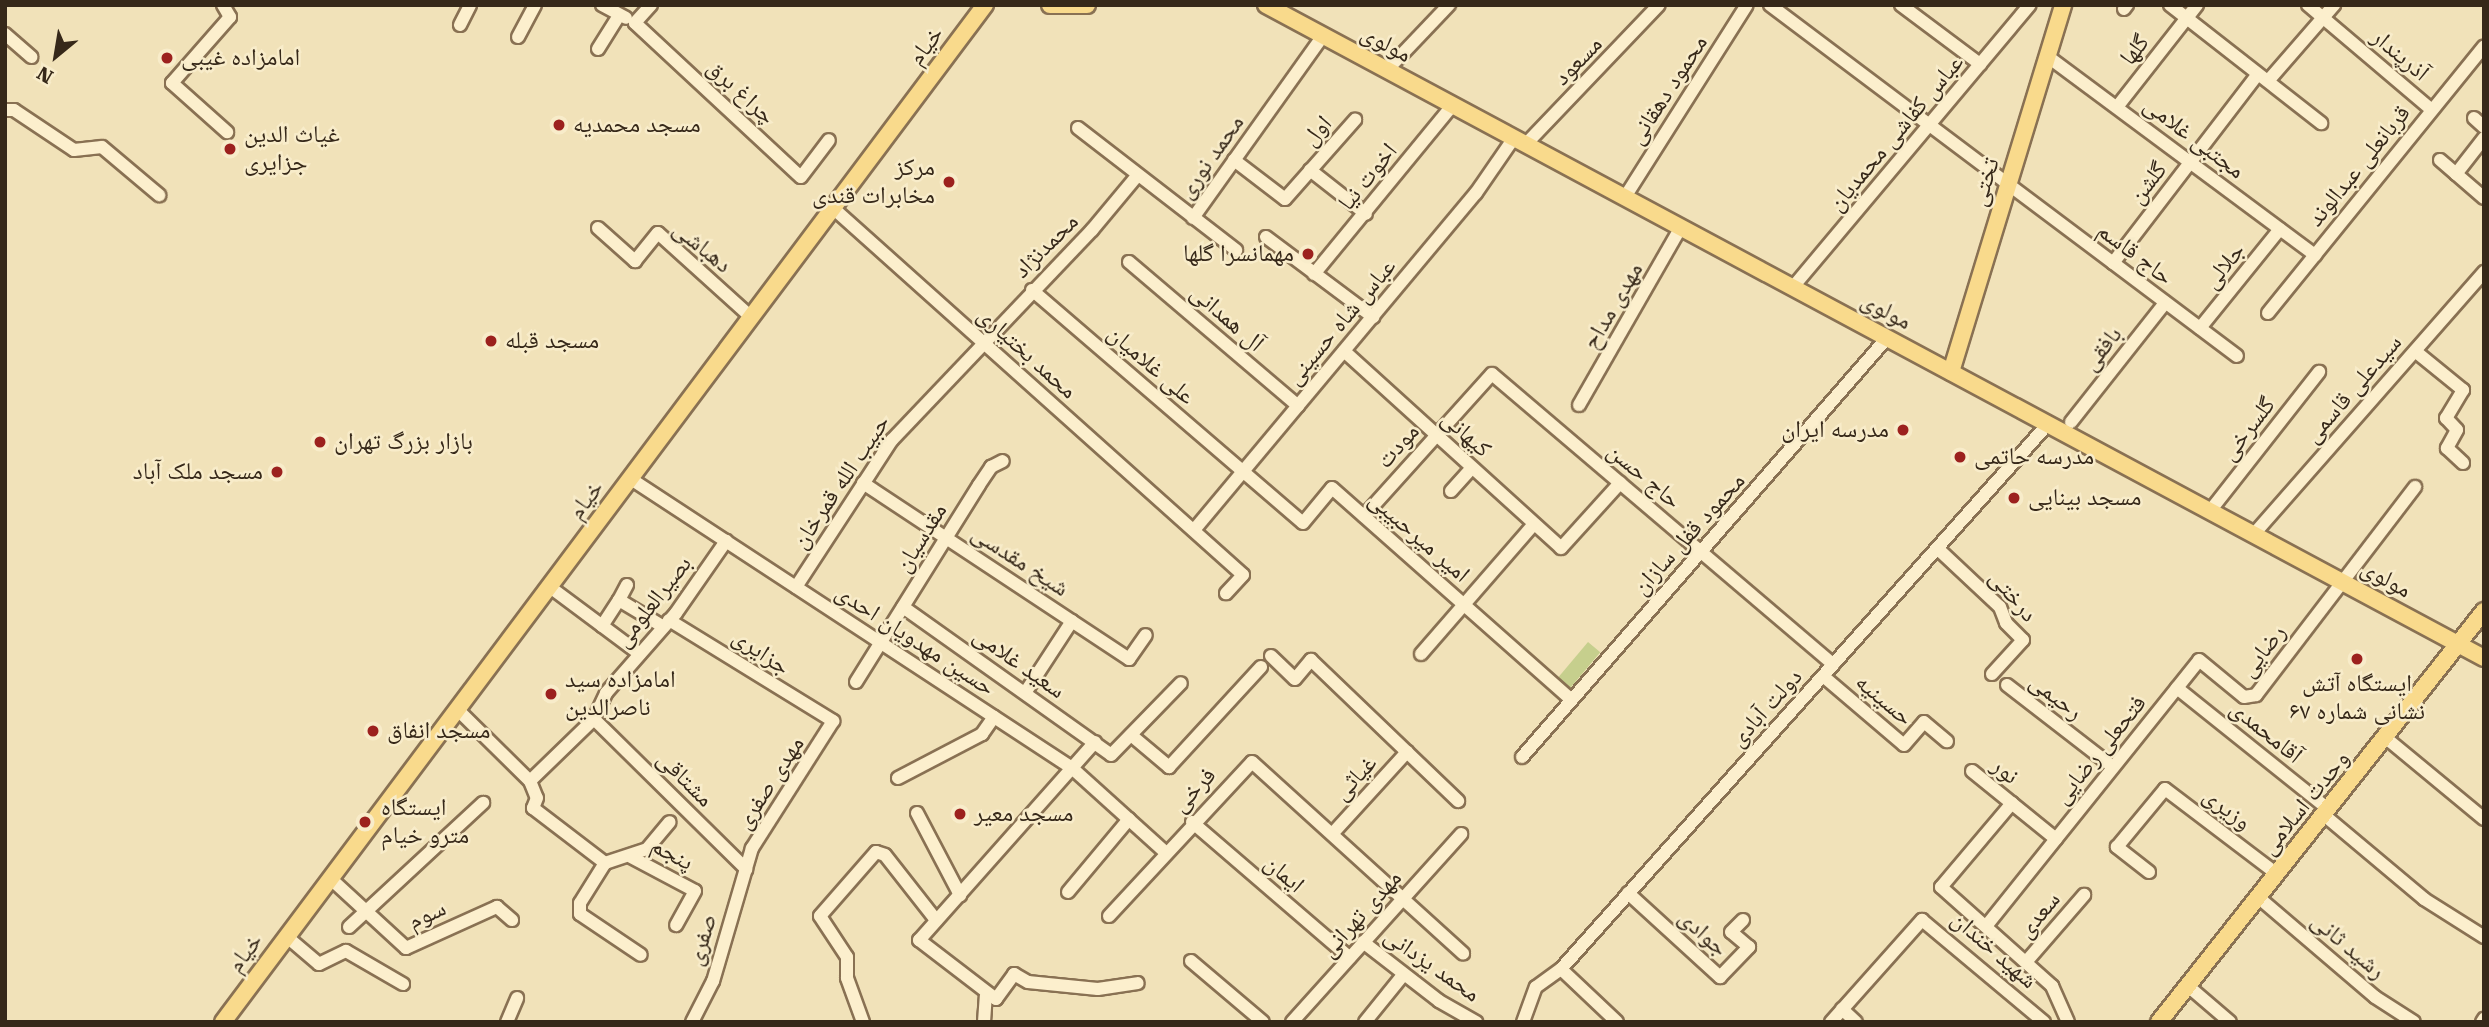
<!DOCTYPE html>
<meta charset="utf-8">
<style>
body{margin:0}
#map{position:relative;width:2489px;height:1027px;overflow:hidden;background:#f1e2b9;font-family:"Roboto Serif","Noto Naskh Arabic",serif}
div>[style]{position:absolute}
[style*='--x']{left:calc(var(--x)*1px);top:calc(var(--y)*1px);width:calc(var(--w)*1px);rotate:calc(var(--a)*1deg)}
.green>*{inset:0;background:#c6cf8d;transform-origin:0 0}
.roads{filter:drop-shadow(2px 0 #897153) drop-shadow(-2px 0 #897153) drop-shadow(0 2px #897153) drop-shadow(0 -2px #897153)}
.minor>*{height:12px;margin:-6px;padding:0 6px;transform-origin:6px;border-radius:6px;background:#fcefcd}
.major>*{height:16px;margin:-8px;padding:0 8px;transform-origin:8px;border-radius:8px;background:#f9da8c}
.dots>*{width:19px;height:19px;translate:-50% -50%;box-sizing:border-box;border:4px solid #f8ecca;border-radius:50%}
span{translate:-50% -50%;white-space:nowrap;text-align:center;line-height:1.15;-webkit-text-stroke:5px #f8ecca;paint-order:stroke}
.street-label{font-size:24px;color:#362819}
.poi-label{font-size:24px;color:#362819}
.left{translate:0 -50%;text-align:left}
.right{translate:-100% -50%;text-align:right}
.frame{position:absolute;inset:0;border:7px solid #362819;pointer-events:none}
.north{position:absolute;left:21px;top:21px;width:70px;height:70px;-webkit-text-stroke:5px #f8ecca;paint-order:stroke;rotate:210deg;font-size:19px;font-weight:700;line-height:28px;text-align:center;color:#362819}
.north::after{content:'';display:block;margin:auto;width:24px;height:32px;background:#362819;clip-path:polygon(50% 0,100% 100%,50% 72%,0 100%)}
</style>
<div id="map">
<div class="green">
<i style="left:1588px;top:642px;width:16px;height:50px;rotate:40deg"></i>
</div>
<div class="roads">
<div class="minor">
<i style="--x:223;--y:5;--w:14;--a:60"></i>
<i style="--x:230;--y:17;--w:88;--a:131.3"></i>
<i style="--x:172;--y:83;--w:74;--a:41.7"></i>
<i style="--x:602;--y:5;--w:27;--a:28"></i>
<i style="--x:651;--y:5;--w:24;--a:132"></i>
<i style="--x:635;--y:23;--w:226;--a:42.9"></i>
<i style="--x:801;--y:177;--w:46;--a:-52.9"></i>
<i style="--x:1770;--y:5;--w:584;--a:36.93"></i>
<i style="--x:1901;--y:5;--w:99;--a:36.8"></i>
<i style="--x:2170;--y:5;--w:192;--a:38"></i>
<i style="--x:2308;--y:5;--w:162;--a:40.3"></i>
<i style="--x:2124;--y:9;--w:5;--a:-53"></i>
<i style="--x:460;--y:25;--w:22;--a:-63"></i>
<i style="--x:5;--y:34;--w:35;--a:41"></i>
<i style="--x:518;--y:37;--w:36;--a:-62"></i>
<i style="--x:598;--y:49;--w:40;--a:-58"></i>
<i style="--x:2047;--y:56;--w:334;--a:36.6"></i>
<i style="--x:1387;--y:70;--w:90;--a:-46.4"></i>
<i style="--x:2268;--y:81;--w:101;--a:-49"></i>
<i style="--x:2117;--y:107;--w:130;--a:-51.9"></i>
<i style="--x:5;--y:110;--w:9;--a:0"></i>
<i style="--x:14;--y:110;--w:72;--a:33.7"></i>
<i style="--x:74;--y:150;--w:28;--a:-6"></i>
<i style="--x:102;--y:147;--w:75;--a:40.1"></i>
<i style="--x:2474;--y:118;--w:13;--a:42"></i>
<i style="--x:1078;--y:128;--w:200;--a:37.7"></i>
<i style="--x:1526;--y:144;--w:192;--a:-46.3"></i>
<i style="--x:1234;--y:160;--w:64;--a:37.4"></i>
<i style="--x:1285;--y:199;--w:106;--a:-48.5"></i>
<i style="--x:2440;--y:160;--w:58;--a:40.8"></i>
<i style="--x:1310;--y:170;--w:71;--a:38.2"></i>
<i style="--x:2456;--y:174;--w:46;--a:-52.1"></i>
<i style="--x:1625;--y:197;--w:227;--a:-57.6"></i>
<i style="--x:833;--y:208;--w:550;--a:41.83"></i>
<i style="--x:1243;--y:575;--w:25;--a:133"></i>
<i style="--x:1193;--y:218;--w:224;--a:-54.5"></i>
<i style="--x:598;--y:228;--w:50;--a:41.7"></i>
<i style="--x:635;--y:261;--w:36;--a:-51"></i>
<i style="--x:658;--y:233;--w:125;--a:42.1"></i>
<i style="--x:1266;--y:237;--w:134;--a:36.8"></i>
<i style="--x:1129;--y:262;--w:222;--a:40.4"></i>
<i style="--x:2113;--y:263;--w:238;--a:-52.5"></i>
<i style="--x:1314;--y:274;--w:219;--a:-50.6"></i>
<i style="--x:1793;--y:287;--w:368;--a:-50"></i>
<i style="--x:1032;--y:290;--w:357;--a:40.7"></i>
<i style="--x:1303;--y:523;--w:45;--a:-50.4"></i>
<i style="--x:1332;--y:488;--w:320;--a:41.5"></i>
<i style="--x:2268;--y:313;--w:343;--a:-51"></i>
<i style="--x:2200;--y:328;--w:127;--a:-51.1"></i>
<i style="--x:1344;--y:351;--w:293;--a:42.2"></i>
<i style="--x:1561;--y:548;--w:88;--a:-47.8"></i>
<i style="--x:2415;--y:351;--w:62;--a:39.1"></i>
<i style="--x:2463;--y:390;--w:33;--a:121"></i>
<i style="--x:2446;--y:418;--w:16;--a:47"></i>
<i style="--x:2457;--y:430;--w:21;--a:119"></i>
<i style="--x:2447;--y:448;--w:22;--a:43"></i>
<i style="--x:1579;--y:405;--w:205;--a:-60.2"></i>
<i style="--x:2071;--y:422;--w:152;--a:-51.7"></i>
<i style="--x:631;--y:479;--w:527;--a:33.24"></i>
<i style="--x:1072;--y:768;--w:125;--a:42.1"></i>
<i style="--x:863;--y:483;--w:319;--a:33.5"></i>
<i style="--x:1129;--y:659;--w:29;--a:-55"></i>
<i style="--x:1451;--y:491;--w:31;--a:-48"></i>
<i style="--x:2210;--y:511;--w:177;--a:-51.9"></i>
<i style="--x:1364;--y:516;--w:191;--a:-48"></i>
<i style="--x:1492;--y:374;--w:448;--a:40.4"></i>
<i style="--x:1194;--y:530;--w:439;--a:-50.1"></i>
<i style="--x:1476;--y:193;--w:67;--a:-55.4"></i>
<i style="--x:2254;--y:534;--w:349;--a:-48.7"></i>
<i style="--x:1937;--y:548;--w:86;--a:43.1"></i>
<i style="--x:2000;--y:607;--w:17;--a:69"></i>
<i style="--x:2006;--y:623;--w:24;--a:45"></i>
<i style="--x:2023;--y:640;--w:46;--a:132.4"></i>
<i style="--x:550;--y:587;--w:112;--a:36.7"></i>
<i style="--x:796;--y:587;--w:176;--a:-56.9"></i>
<i style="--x:892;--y:440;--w:290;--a:-46.4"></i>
<i style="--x:1092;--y:230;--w:70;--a:-50.2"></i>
<i style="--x:619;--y:600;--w:17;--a:-62"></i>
<i style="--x:903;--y:607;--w:255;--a:35.4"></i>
<i style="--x:1111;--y:755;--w:100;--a:-45.8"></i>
<i style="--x:669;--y:620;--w:193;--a:31.6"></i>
<i style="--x:833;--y:721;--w:151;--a:122.5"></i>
<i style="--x:752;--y:848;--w:139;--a:106.3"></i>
<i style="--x:713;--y:981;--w:46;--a:117.1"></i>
<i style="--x:602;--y:626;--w:31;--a:-57"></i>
<i style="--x:619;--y:600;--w:52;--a:31"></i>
<i style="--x:1421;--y:654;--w:172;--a:-49"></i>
<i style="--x:1271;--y:656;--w:33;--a:44"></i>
<i style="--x:1295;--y:679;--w:25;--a:-50"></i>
<i style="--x:1311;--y:660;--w:204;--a:43.8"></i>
<i style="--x:1823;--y:676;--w:106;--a:40.4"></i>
<i style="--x:1904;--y:745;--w:30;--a:-49"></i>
<i style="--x:1924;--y:722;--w:30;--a:40"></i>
<i style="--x:856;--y:682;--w:232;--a:-58"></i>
<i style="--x:979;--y:485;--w:22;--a:-56"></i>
<i style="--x:991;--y:467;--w:13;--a:-27"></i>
<i style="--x:2007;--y:685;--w:134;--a:37.7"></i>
<i style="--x:2177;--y:688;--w:193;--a:38.7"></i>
<i style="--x:1025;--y:693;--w:86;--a:-56.9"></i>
<i style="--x:458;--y:710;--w:101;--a:44.6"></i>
<i style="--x:530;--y:781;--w:18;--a:68"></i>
<i style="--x:537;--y:798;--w:11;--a:112"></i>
<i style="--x:533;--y:808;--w:91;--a:37.4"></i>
<i style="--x:605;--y:863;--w:44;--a:-18.4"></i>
<i style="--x:647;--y:849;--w:35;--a:-50"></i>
<i style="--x:594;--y:719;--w:214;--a:44.6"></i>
<i style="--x:1131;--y:735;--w:50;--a:40.1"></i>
<i style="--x:1169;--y:767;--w:136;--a:-47.4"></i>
<i style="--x:2386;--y:738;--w:127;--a:39.6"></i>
<i style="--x:1095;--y:742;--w:265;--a:131.6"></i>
<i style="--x:919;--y:940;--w:97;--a:37.5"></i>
<i style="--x:996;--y:999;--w:31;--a:-54"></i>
<i style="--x:1014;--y:974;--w:16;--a:30"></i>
<i style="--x:1028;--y:982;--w:70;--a:5.7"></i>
<i style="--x:1098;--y:989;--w:40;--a:-8.5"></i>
<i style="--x:1522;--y:757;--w:556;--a:-48.94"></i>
<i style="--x:1972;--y:771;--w:108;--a:39"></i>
<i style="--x:898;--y:778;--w:95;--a:-27.6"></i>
<i style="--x:982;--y:734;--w:21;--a:-55"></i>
<i style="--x:530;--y:781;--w:89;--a:-44.1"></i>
<i style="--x:594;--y:719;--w:29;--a:-65"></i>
<i style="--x:606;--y:693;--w:106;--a:-48.8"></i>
<i style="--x:676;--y:613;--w:88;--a:-55.2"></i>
<i style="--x:2012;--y:803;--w:110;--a:130.2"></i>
<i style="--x:1941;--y:887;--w:149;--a:41.7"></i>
<i style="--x:2052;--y:986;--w:39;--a:66"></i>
<i style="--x:917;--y:813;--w:93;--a:62.3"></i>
<i style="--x:2324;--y:815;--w:131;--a:40"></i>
<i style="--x:2424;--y:899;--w:71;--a:32.3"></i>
<i style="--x:1192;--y:822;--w:208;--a:40.7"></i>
<i style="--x:1333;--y:833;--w:110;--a:-47.6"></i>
<i style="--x:631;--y:857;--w:72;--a:28"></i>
<i style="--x:695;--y:891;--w:39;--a:119"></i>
<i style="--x:605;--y:863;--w:47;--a:122"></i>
<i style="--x:580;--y:903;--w:11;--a:90"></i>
<i style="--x:580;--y:914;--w:73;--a:33.9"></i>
<i style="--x:2149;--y:872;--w:41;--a:-142"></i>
<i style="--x:2117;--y:847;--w:75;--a:-50.4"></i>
<i style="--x:2165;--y:789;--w:141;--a:37.2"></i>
<i style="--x:331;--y:879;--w:102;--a:42.6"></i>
<i style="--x:406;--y:948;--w:100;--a:-24.3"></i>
<i style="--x:497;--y:907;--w:20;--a:41"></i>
<i style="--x:1068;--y:892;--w:95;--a:-50.1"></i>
<i style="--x:1628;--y:893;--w:125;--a:42.4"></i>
<i style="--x:1720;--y:977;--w:42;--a:-46"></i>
<i style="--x:1749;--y:947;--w:23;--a:-140"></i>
<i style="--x:1731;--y:932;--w:17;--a:-45"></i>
<i style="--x:2258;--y:897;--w:154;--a:40.5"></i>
<i style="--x:2375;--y:997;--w:46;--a:32.7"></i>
<i style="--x:1109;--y:916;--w:210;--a:-47.1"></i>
<i style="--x:1252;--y:762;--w:285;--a:42.2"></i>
<i style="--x:1987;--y:925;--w:339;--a:-51.3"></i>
<i style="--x:2199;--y:660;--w:58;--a:39.4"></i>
<i style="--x:2244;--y:697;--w:12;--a:-9"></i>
<i style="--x:2256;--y:695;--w:262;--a:-52.6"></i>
<i style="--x:349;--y:927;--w:183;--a:-42.8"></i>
<i style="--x:286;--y:936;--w:43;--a:40.3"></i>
<i style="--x:319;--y:964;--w:30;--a:-26"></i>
<i style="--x:346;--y:951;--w:66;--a:30.1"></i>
<i style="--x:1363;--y:942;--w:96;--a:37.8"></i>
<i style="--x:1439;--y:1001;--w:43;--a:29.6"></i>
<i style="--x:1191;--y:961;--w:94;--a:40.3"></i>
<i style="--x:2026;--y:962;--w:89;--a:-49.1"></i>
<i style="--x:1561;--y:969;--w:77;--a:43.4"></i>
<i style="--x:2188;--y:986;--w:55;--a:40.6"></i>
<i style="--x:1842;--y:1009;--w:19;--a:43"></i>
<i style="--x:507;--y:1022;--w:26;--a:-67"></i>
<i style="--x:863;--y:1022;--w:47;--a:-110"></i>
<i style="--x:847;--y:978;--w:21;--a:-90"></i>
<i style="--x:847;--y:957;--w:49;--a:-123.4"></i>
<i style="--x:820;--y:916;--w:85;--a:-48.8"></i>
<i style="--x:876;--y:852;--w:9;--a:18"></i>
<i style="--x:885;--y:855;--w:83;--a:51.9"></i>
<i style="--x:984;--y:1022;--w:26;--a:-86"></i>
<i style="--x:1292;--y:1022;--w:253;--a:-48"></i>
<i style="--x:1365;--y:1022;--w:60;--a:-51"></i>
<i style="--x:1523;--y:1022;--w:37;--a:-70"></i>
<i style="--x:1536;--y:987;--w:31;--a:-36"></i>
<i style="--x:1561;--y:969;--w:731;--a:-48.22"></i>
<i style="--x:1831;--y:1022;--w:137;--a:-48.3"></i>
<i style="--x:1922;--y:920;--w:159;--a:39.9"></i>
<i style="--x:2482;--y:1022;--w:4;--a:-56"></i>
</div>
<div class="major">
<i style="--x:1050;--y:5;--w:37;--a:0"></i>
<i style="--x:1266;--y:5;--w:1382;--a:28.2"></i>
<i style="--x:1951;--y:372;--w:384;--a:-73"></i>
<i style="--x:223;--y:1022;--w:1271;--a:-53.16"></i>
<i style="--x:2159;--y:1022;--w:524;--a:-51.66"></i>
</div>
</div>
<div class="dots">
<i style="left:167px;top:58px;background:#9c211e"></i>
<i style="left:559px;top:125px;background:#9c211e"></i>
<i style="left:230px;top:149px;background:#9c211e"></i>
<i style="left:949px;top:182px;background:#9c211e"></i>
<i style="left:1308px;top:254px;background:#9c211e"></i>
<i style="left:491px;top:341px;background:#9c211e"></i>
<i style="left:1903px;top:430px;background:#9c211e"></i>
<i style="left:320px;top:442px;background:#9c211e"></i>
<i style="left:1960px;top:457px;background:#9c211e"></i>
<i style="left:277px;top:472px;background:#9c211e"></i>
<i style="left:2014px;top:498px;background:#9c211e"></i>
<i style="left:2357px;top:659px;background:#9c211e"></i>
<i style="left:551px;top:694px;background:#9c211e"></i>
<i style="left:373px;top:731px;background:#9c211e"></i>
<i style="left:960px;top:814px;background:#9c211e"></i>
<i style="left:365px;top:822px;background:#9c211e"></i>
</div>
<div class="street-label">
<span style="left:1386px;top:44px;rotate:28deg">مولوی</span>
<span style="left:926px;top:46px;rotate:-53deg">خیام</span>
<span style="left:2135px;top:50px;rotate:-52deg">گلها</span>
<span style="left:2400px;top:55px;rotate:40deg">آذرپندار</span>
<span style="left:1578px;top:61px;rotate:-46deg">مسعود</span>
<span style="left:1668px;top:90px;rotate:-57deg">محمود دهقانی</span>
<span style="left:741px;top:92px;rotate:43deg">چراغ برق</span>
<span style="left:1317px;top:131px;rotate:-48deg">اول</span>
<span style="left:1896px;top:133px;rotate:-50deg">عباس کفاشی محمدیان</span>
<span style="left:2194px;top:138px;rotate:37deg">مجتبی غلامی</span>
<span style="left:1211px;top:157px;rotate:-55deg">محمد نوری</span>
<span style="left:2359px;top:166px;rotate:-51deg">قربانعلی عبدالوند</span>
<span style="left:1368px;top:177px;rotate:-51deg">اخوت نیا</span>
<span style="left:1985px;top:182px;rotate:-73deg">تختی</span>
<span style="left:2148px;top:183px;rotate:-52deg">گلشن</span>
<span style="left:1046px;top:246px;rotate:-45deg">محمدنژاد</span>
<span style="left:702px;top:247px;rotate:39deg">دهباشی</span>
<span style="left:2135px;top:254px;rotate:37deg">حاج قاسم</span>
<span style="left:2224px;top:266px;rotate:-51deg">جلالی</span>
<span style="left:1613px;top:306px;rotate:-60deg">مهدی مداح</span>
<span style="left:1886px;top:311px;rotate:28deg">مولوی</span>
<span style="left:1227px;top:318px;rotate:41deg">آل همدانی</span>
<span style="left:1341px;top:322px;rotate:-50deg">عباس شاه حسینی</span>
<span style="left:2102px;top:349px;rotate:-52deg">بافقی</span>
<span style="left:1027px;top:353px;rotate:42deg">محمد بختیاری</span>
<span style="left:1151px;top:365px;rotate:41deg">علی غلامیان</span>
<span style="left:2353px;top:389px;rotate:-49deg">سیدعلی قاسمی</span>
<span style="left:2248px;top:429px;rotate:-52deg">گلسرخی</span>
<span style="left:1466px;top:434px;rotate:42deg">کیهانی</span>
<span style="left:1398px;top:446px;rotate:-48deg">مودت</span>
<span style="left:1644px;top:476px;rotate:40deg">حاج حسن</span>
<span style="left:841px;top:482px;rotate:-56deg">حبیب الله قمرخان</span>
<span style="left:586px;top:500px;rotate:-53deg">خیام</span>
<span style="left:1689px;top:534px;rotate:-48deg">محمود قفل سازان</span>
<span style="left:1419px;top:537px;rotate:41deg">امیر میرحبیبی</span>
<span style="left:921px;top:538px;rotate:-58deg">مقدسیان</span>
<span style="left:1020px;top:561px;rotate:33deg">شیخ مقدسی</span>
<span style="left:2386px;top:579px;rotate:29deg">مولوی</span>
<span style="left:2013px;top:596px;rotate:50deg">درختی</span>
<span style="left:653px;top:602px;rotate:-52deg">بصیرالعلومی</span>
<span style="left:915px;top:640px;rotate:33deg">حسین مهدویان احدی</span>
<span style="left:2263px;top:651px;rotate:-52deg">رضایی</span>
<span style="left:761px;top:652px;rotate:34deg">جزایری</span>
<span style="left:1019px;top:663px;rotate:35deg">سعید غلامی</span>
<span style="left:2056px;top:697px;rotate:38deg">رحیمی</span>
<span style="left:1884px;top:700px;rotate:40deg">حسینیه</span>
<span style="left:1766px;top:708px;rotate:-48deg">دولت آبادی</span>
<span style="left:2266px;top:732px;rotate:39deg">آقامحمدی</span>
<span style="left:2100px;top:750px;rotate:-51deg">فتحعلی رضایی</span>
<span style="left:2005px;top:771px;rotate:39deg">نور</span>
<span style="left:1355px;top:778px;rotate:-47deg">غیاثی</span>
<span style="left:685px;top:779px;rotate:45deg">مشتاقی</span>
<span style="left:770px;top:783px;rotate:-57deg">مهدی صفری</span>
<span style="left:1194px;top:790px;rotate:-46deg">فرخی</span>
<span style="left:2305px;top:803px;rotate:-51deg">وحدت اسلامی</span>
<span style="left:2227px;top:809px;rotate:38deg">وزیری</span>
<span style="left:672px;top:854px;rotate:28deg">پنجم</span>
<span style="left:1284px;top:874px;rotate:41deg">ایمان</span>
<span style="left:1361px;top:914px;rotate:-48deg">مهدی تهرانی</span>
<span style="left:427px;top:915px;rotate:-25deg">سوم</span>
<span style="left:2039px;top:915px;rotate:-50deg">سعدی</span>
<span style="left:1703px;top:933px;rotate:42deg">جوادی</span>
<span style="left:702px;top:940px;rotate:-73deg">صفری</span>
<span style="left:2348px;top:946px;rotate:40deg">رشید ثانی</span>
<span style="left:1994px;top:950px;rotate:41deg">شهید خندان</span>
<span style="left:245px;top:953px;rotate:-53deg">خیام</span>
<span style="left:1432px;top:965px;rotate:35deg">محمد یزدانی</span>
</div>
<div class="poi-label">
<span class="left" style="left:181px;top:58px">امامزاده غیبی</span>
<span class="left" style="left:573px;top:125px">مسجد محمدیه</span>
<span class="left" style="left:244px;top:149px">غیاث الدین<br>جزایری</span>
<span class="right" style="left:935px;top:182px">مرکز<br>مخابرات قندی</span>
<span class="right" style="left:1294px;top:254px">مهمانسرا گلها</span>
<span class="left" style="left:505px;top:341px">مسجد قبله</span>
<span class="right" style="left:1889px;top:430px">مدرسه ایران</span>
<span class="left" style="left:334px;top:442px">بازار بزرگ تهران</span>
<span class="left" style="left:1974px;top:457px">مدرسه حاتمی</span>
<span class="right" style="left:263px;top:472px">مسجد ملک آباد</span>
<span class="left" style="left:2028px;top:498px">مسجد بینایی</span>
<span class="left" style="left:565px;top:694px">امامزاده سید<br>ناصرالدین</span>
<span style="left:2357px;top:698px">ایستگاه آتش<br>نشانی شماره ۶۷</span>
<span class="left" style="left:387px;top:731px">مسجد انفاق</span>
<span class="left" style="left:381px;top:822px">ایستگاه<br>مترو خیام</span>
<span class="left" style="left:974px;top:814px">مسجد معیر</span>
</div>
<div class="frame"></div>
<div class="north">N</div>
</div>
